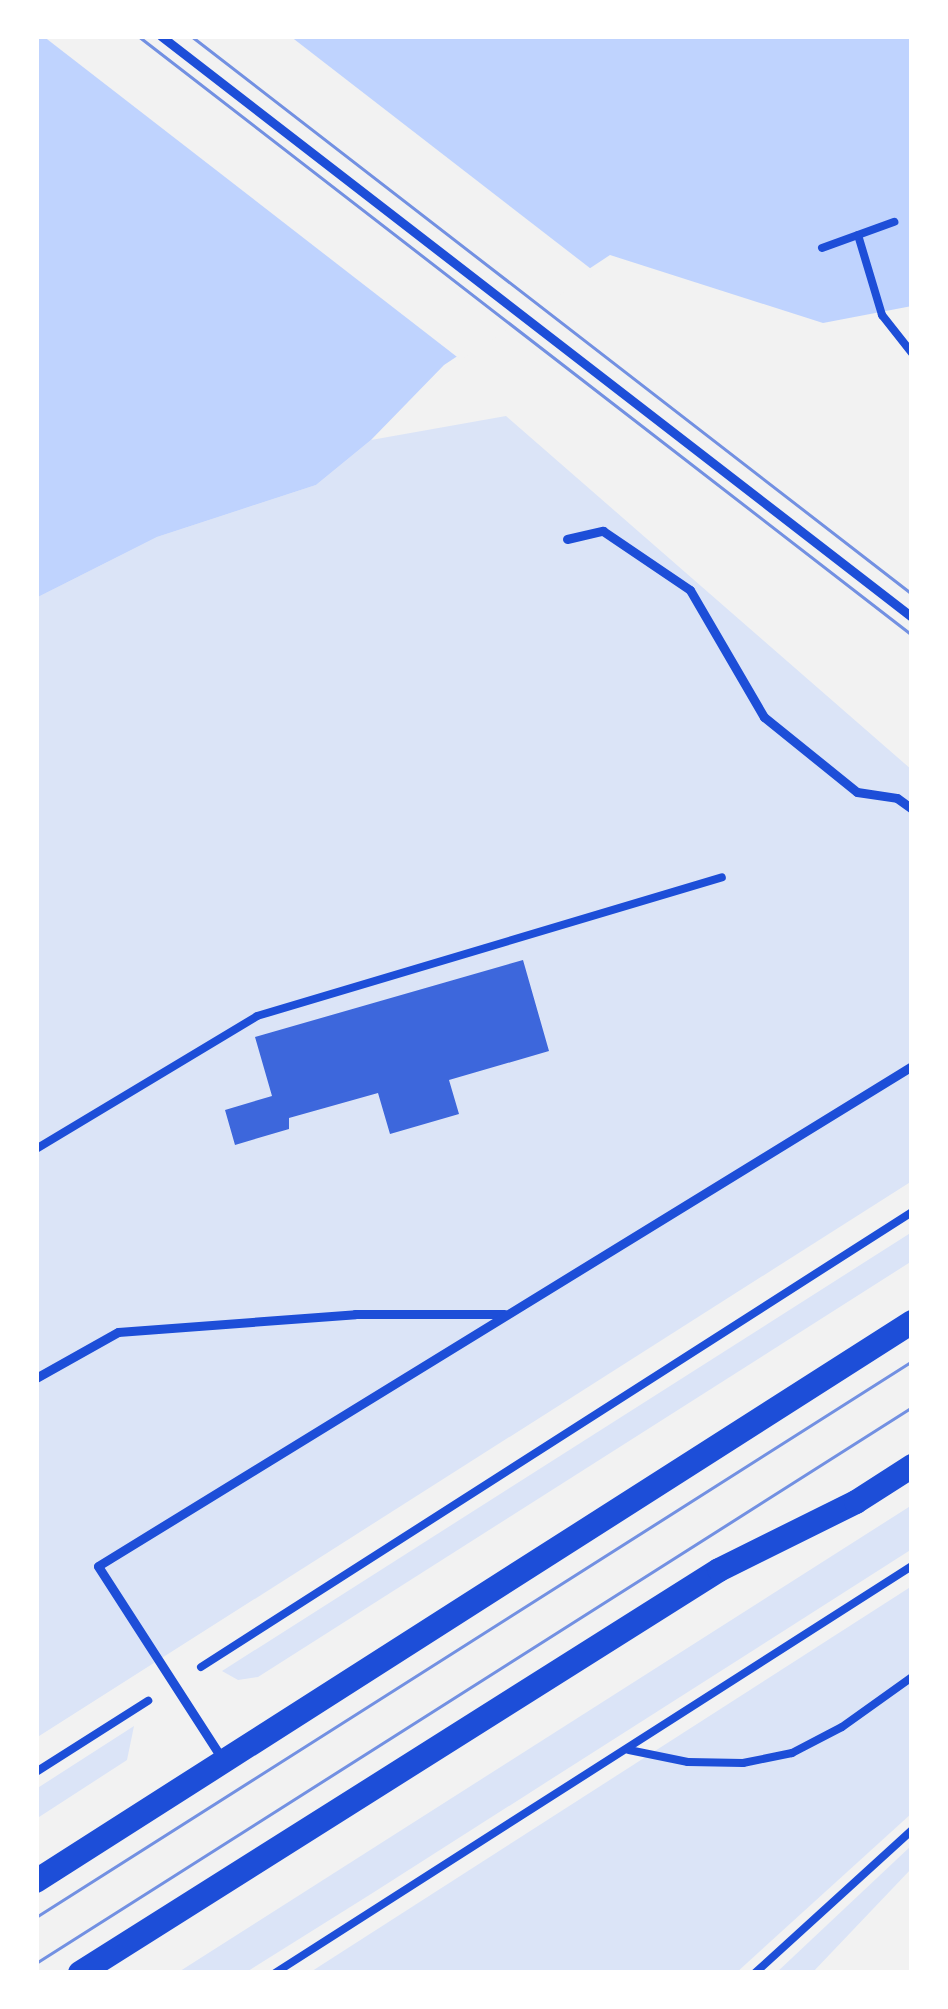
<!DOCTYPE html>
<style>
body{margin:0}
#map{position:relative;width:948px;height:2009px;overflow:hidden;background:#f2f2f2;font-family:"PT Sans Narrow",sans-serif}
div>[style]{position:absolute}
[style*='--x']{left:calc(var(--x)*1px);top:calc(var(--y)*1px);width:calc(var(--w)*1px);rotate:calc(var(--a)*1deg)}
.green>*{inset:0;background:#dbe4f7}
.water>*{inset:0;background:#bfd3fe}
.pier>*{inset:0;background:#f2f2f2}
.building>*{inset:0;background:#3d67dc}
.path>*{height:8px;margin:-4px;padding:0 4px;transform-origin:4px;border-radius:4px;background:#1d4ed8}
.service>*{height:9px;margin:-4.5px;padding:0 4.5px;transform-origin:4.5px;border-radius:4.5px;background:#1d4ed8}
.secondary>*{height:24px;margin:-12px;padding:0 12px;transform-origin:12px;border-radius:12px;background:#1d4ed8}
.tram>*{height:3px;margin:-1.5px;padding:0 1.5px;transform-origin:1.5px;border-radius:1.5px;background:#7290e2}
span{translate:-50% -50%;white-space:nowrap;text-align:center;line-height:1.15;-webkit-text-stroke:9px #fff;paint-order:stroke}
.frame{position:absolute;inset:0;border:39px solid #fff;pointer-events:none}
</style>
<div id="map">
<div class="green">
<i style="clip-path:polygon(506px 416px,912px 770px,912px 1181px,36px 1738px,36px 598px,157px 537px,316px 485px,371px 440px)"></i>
<i style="clip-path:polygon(912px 1232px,912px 1261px,258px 1677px,238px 1680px,222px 1671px)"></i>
<i style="clip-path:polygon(912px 1505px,912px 1549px,371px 1894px,245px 1973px,177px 1973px)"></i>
<i style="clip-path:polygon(912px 1586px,912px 1813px,736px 1973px,309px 1973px)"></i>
<i style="clip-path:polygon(134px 1726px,127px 1760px,36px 1819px,36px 1789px)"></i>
<i style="clip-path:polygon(912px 1845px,912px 1868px,812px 1973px,776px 1973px)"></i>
</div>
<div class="water">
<i style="clip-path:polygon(36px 36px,912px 36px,912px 306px,823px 323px,610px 255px,444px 365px,371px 440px,316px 485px,157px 537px,36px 598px)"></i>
</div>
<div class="pier">
<i style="clip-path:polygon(43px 36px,290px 36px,595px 272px,461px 360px)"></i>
</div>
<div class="building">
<i style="clip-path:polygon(523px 960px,549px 1051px,449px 1080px,459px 1114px,390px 1134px,378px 1093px,289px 1118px,289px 1129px,235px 1145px,225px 1110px,272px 1096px,255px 1037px)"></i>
</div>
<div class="path">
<i style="--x:858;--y:235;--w:84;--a:73.3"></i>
<i style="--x:882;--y:315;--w:48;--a:51.7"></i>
<i style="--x:822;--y:248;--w:77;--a:-19.9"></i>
<i style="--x:36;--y:1149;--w:258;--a:-31"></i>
<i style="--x:257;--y:1016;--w:485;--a:-16.6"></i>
<i style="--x:201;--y:1667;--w:844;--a:-32.62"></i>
<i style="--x:629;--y:1750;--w:60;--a:11.5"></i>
<i style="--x:688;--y:1762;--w:55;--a:1"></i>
<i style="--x:743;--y:1763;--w:50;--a:-11.5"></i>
<i style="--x:792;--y:1753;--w:56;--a:-27.5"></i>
<i style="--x:842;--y:1727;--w:86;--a:-35.5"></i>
<i style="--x:36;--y:1772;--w:133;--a:-32.4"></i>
<i style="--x:275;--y:1973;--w:756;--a:-32.58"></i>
<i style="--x:755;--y:1973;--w:212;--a:-42.3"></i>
</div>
<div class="service">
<i style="--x:161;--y:36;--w:950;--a:37.73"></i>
<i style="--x:567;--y:539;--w:37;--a:-13"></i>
<i style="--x:603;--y:531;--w:105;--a:34.1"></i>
<i style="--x:690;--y:590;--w:147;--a:59.8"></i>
<i style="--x:764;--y:717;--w:119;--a:38.9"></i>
<i style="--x:857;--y:792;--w:40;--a:8.5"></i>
<i style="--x:897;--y:798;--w:19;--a:36"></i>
<i style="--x:36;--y:1378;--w:94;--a:-29.3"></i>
<i style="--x:118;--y:1332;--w:238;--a:-4.3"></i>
<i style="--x:355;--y:1314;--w:149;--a:0"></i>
<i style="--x:221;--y:1757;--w:227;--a:-122.8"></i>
<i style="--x:98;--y:1566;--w:955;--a:-31.56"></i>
</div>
<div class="secondary">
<i style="--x:36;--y:1881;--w:1039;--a:-32.54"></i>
<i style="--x:80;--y:1973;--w:755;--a:-32.24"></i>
<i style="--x:719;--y:1570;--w:153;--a:-26.4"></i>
<i style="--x:856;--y:1502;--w:67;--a:-32.7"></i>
</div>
<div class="tram">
<i style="--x:138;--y:36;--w:979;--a:37.74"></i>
<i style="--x:191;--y:36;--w:912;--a:37.74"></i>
<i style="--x:36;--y:1917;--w:1038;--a:-32.4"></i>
<i style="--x:36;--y:1963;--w:1038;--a:-32.4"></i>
</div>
<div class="frame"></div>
</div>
